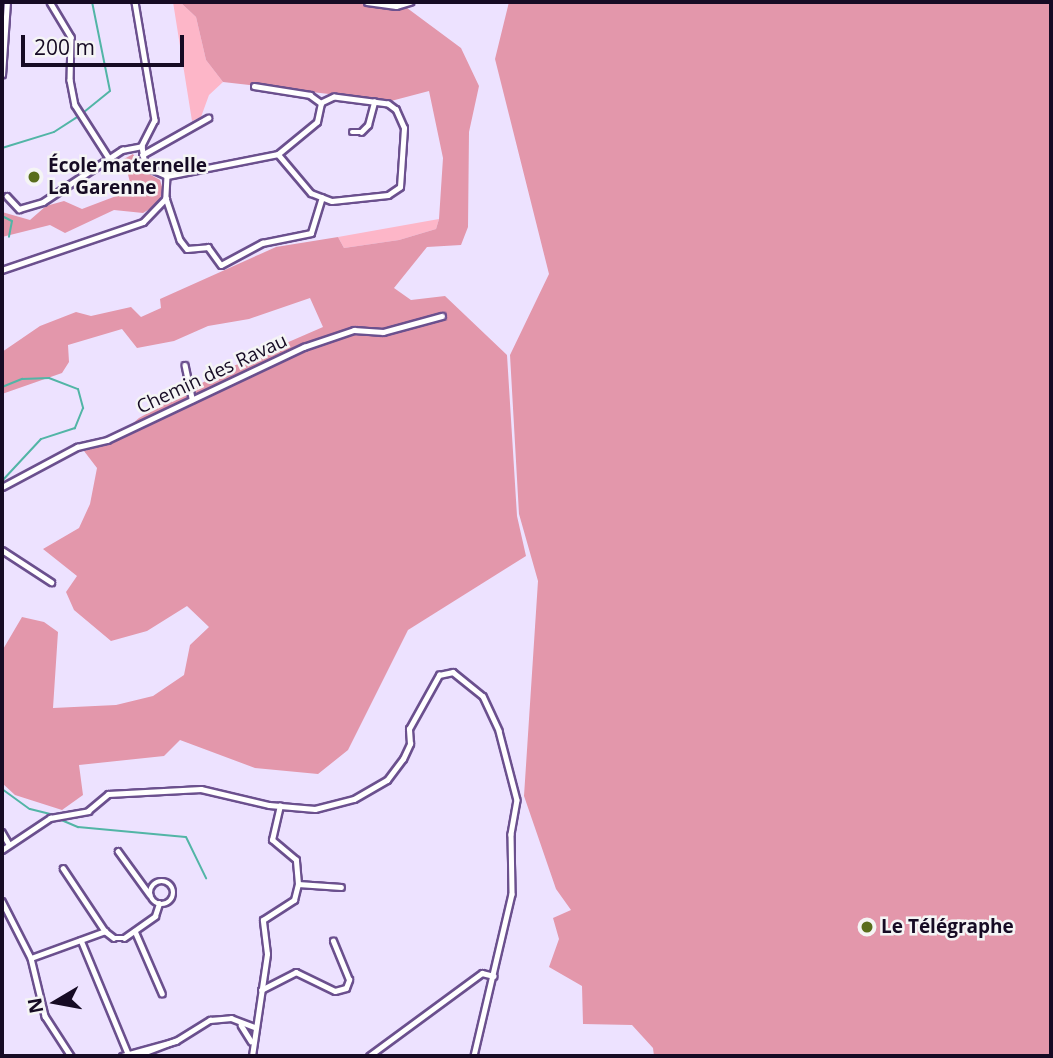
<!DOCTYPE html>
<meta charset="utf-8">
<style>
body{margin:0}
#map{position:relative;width:1053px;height:1058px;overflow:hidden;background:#ede2ff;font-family:"Open Sans",sans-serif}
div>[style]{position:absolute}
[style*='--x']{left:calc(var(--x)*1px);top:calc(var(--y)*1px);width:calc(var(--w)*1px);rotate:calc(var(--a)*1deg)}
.green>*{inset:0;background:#fdb6c8}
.forest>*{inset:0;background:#e397ab}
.stream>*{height:2px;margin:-1px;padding:0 1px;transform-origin:1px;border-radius:1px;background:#52b5a6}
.roads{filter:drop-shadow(2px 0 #6b508e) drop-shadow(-2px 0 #6b508e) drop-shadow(0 2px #6b508e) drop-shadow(0 -2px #6b508e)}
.street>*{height:4.5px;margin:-2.25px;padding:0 2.25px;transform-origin:2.25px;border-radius:2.25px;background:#fff}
.street>.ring{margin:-2.25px;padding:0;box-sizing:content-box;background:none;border:4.5px solid #fff;border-radius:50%}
.dots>*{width:19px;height:19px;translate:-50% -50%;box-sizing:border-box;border:4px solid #f5f5f5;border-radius:50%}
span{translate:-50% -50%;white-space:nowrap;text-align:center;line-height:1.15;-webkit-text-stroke:5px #f5f5f5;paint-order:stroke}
.poi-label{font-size:19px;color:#160b24;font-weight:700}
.left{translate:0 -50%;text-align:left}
.street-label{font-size:19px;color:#160b24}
.frame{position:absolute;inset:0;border:4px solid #160b24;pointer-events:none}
.north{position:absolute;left:21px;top:967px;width:70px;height:70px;-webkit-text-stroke:5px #f5f5f5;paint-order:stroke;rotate:260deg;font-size:19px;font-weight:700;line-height:28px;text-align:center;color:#160b24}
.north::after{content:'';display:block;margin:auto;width:24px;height:32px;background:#160b24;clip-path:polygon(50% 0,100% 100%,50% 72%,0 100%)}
.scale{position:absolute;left:21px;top:35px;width:163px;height:32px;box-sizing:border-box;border:4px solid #160b24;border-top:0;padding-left:9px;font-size:21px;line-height:24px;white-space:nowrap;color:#160b24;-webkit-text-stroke:5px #f5f5f5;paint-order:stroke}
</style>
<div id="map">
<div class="green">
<i style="clip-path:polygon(173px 2px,180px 2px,196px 17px,206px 60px,223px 82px,209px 95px,201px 117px,192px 121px)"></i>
<i style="clip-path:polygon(439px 219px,436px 229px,399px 240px,344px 248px,338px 237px)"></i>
</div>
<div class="forest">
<i style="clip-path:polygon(180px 2px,399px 2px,461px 48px,479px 86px,469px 132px,468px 227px,461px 245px,427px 247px,394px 288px,411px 300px,445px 296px,507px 355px,517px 516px,526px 556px,408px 630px,348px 750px,318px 774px,255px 768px,180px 740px,164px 756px,79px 765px,83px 795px,62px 810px,15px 795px,2px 783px,2px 651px,22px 617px,44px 622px,58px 632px,53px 708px,116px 705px,153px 696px,184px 675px,190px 645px,209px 627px,187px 606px,147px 631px,111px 641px,74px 610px,66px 592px,77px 576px,43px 549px,79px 528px,90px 504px,97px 468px,84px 451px,109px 444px,139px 418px,229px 368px,323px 327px,310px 298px,249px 319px,208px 326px,174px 341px,137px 348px,122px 329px,68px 345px,69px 362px,62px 373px,2px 394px,2px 352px,40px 326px,76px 312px,91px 316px,131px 307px,141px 317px,161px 308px,160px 299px,276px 247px,338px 237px,344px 248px,399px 240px,436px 229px,439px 219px,443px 158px,429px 91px,391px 101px,223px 82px,206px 60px,196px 17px)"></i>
<i style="clip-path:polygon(509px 2px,1051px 2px,1051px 1056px,654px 1056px,653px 1048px,632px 1025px,583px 1024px,582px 986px,549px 967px,559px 939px,553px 918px,571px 910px,556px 889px,524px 796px,538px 581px,519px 514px,510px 355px,549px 274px,495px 59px)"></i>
<i style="clip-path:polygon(133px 154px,142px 170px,160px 180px,163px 190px,158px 204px,143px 213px,114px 210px,65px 233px,50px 225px,2px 237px,2px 212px,30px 220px,46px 206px,64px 201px,82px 209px,132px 190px,124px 159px)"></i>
</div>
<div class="stream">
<i style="--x:84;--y:112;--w:33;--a:-39"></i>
<i style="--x:110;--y:91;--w:91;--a:-101.4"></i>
<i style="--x:2;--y:148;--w:54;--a:-17.1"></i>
<i style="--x:54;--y:132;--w:27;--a:-33"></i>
<i style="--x:2;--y:216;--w:11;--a:27"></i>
<i style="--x:12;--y:221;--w:16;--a:101"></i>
<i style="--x:2;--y:387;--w:22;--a:-22"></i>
<i style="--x:22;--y:379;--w:27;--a:-2"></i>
<i style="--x:49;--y:378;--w:31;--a:21"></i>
<i style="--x:78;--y:389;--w:20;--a:75"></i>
<i style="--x:83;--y:408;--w:22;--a:112"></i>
<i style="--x:75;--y:428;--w:36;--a:162"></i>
<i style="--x:41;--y:439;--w:57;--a:132.9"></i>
<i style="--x:2;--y:789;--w:34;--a:36"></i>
<i style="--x:30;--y:809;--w:25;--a:14"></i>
<i style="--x:59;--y:819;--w:21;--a:23"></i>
<i style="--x:78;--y:827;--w:108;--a:5.3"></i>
<i style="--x:186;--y:837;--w:46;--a:64"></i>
</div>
<div class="roads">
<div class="street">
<i style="--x:50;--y:2;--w:41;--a:59"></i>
<i style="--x:71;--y:37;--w:43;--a:91.3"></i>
<i style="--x:70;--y:80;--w:25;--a:79"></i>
<i style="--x:75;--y:105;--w:63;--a:57.3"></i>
<i style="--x:135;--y:2;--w:120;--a:80.4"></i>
<i style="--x:155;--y:120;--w:29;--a:117"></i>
<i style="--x:367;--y:2;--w:29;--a:8"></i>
<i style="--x:396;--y:6;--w:15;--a:-16"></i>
<i style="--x:2;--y:75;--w:73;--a:-86.1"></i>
<i style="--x:254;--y:86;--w:57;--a:9.1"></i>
<i style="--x:310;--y:95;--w:14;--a:36"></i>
<i style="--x:352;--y:132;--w:9;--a:0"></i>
<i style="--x:361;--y:132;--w:10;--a:-45"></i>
<i style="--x:368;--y:125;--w:24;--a:-75"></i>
<i style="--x:142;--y:146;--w:20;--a:81"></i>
<i style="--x:145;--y:166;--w:24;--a:24"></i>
<i style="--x:167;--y:176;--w:113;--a:-11.2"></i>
<i style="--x:278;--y:154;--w:50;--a:-39.4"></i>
<i style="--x:317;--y:122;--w:19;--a:-78"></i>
<i style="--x:278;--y:154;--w:51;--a:49.8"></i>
<i style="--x:311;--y:193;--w:22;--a:21"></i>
<i style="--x:332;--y:201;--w:56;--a:-6.1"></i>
<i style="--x:388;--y:195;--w:14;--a:-34"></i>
<i style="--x:400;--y:187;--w:59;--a:-86.1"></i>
<i style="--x:404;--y:128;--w:20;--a:-114"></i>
<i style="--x:396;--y:110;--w:10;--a:-143"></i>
<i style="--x:388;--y:104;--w:54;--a:-172.6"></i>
<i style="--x:334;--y:97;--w:14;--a:155"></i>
<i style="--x:142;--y:155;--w:76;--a:-29.3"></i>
<i style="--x:167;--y:176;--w:22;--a:93"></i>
<i style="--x:166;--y:198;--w:44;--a:71.6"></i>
<i style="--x:180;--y:240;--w:11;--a:52"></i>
<i style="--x:187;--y:249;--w:21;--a:-5"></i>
<i style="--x:208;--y:247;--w:22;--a:54"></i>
<i style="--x:221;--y:265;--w:47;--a:-28.2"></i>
<i style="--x:262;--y:243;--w:50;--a:-11.5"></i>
<i style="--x:311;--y:233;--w:37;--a:-73"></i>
<i style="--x:7;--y:196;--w:18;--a:47"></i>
<i style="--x:19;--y:209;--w:25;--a:-16"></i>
<i style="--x:43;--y:202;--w:95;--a:-33.4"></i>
<i style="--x:122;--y:150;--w:20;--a:-11"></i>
<i style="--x:2;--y:270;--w:149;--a:-18.8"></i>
<i style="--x:143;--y:222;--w:33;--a:-46"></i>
<i style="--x:185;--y:365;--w:35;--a:78"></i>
<i style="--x:2;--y:487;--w:85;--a:-28.1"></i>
<i style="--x:77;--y:447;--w:31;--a:-13"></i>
<i style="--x:107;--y:440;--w:218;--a:-25.3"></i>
<i style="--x:304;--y:347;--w:53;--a:-18.8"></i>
<i style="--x:354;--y:330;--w:29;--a:4"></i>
<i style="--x:383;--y:332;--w:61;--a:-15.2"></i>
<i style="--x:2;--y:550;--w:59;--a:33.1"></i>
<i style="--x:2;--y:832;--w:14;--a:60"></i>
<i style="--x:2;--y:850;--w:58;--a:-33.7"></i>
<i style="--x:50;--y:818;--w:39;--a:-10"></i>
<i style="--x:88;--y:811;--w:26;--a:-40"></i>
<i style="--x:108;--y:794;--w:93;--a:-3.1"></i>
<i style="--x:201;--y:789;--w:70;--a:13.2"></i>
<i style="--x:269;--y:805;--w:46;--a:5"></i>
<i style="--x:315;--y:809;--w:40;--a:-14.4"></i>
<i style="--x:354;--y:799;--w:38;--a:-30"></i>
<i style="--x:387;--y:780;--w:26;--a:-53"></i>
<i style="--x:403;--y:759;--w:17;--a:-65"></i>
<i style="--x:410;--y:744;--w:15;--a:-94"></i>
<i style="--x:409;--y:729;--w:62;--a:-60.9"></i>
<i style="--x:439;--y:675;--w:14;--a:-12"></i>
<i style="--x:453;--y:672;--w:38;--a:39"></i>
<i style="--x:483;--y:696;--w:38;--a:65"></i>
<i style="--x:499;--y:731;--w:71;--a:75.4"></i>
<i style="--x:517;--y:800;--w:35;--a:100"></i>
<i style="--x:511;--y:834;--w:60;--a:89"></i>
<i style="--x:512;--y:894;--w:166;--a:103.2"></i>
<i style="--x:118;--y:851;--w:54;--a:54"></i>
<i style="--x:63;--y:868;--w:76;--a:56.3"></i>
<i class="ring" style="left:150px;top:881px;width:19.5px;height:19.5px"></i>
<i style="--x:298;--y:884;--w:43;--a:4"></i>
<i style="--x:2;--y:901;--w:64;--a:63"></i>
<i style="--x:31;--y:958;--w:60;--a:76.4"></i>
<i style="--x:45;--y:1016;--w:48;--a:57"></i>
<i style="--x:135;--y:931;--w:68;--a:66.5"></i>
<i style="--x:81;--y:940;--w:126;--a:67.5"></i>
<i style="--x:31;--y:958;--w:79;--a:-20"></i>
<i style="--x:105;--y:931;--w:11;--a:38"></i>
<i style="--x:114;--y:938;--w:10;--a:0"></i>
<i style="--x:124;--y:938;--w:38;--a:-35"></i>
<i style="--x:155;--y:916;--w:13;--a:-72"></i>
<i style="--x:261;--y:990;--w:39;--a:-27"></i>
<i style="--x:296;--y:972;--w:43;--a:26"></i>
<i style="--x:335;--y:991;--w:11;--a:-15"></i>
<i style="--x:346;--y:988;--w:9;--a:-69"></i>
<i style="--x:349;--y:980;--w:42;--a:-112.3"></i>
<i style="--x:241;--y:1025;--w:19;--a:58"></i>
<i style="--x:176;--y:1041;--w:40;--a:-32"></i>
<i style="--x:210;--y:1020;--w:21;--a:-5"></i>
<i style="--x:231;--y:1018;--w:25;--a:21"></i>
<i style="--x:122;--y:1056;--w:56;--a:-15.5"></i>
<i style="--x:176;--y:1041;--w:43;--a:159.4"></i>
<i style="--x:252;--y:1056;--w:103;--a:-81.6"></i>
<i style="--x:267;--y:954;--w:34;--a:-97"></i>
<i style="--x:263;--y:920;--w:37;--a:-33"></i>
<i style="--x:294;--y:900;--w:16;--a:-76"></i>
<i style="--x:298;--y:884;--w:24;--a:-95"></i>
<i style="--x:296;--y:860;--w:31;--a:-140"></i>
<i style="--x:272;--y:840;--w:35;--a:-77"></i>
<i style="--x:369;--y:1056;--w:140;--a:-36.3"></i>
<i style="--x:482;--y:973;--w:12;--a:14"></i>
</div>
</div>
<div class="dots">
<i style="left:34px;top:177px;background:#596d1c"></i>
<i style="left:867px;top:927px;background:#596d1c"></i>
</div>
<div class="poi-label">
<span class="left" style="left:48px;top:177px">École maternelle<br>La Garenne</span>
<span class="left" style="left:881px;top:927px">Le Télégraphe</span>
</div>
<div class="street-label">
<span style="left:212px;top:374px;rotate:-25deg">Chemin des Ravau</span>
</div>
<div class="frame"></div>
<div class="north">N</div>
<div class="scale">200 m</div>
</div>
